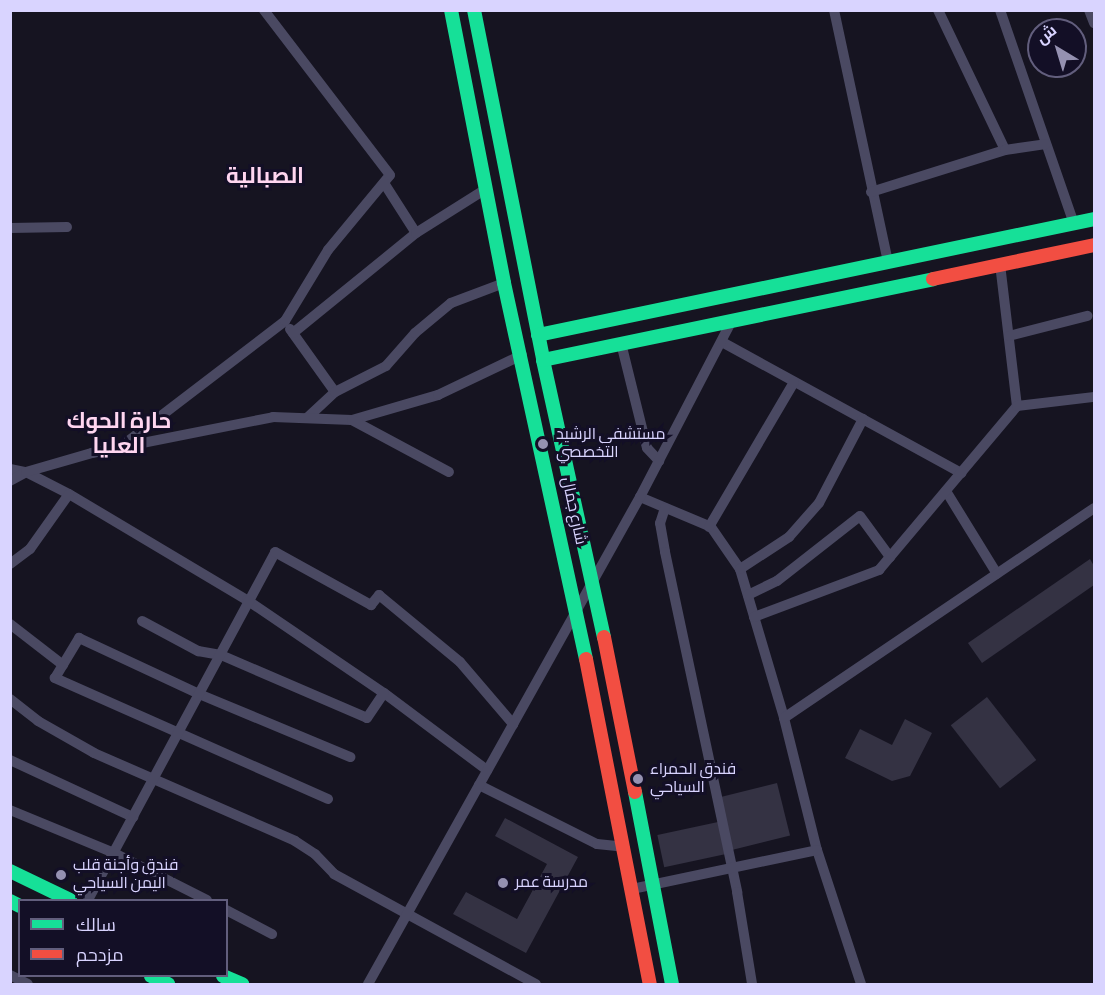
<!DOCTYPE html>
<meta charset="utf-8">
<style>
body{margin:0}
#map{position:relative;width:1105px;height:995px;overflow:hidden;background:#161421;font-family:"Sofia Sans Condensed",Cairo,sans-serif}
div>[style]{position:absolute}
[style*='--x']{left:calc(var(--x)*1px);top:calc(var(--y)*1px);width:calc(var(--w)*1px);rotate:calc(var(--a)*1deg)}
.building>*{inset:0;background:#343243;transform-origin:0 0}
.street>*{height:10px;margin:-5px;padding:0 5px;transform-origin:5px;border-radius:5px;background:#4a4962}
.fast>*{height:14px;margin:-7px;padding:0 7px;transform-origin:7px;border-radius:7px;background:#16e098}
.jam>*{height:14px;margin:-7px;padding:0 7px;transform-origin:7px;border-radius:7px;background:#f24e42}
.dots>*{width:16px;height:16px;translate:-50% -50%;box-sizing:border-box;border:3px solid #130f26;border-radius:50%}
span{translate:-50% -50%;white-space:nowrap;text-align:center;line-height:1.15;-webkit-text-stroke:6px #130f26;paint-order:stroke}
.poi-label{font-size:16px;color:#d9d4ff}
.left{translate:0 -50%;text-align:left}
.street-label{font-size:16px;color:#d9d4ff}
.district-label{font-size:22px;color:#ffd6f0;font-weight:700}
.frame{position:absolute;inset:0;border:12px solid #d9d4ff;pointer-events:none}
.legend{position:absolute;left:18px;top:899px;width:210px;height:78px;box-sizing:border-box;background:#130f26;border:2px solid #625e7d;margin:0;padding:8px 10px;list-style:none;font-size:18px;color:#d9d4ff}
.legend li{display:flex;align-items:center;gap:12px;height:30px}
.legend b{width:30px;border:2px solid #625e7d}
.north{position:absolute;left:1027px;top:18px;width:60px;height:60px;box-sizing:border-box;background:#130f26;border:2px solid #625e7d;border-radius:50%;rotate:322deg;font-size:16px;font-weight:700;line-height:24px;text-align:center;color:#d9d4ff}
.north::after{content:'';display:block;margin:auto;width:21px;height:27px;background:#9591b1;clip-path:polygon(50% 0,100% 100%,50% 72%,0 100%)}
</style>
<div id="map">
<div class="building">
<i style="clip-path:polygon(1090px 559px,1094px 566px,1094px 585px,982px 663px,968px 643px)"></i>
<i style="left:987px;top:697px;width:80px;height:46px;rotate:52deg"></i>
<i style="clip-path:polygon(905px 719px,932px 733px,910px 776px,892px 781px,845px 758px,860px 729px,892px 745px)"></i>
<i style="left:777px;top:783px;width:54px;height:59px;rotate:76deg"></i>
<i style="clip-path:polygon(505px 818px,578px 857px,526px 953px,453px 914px,466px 892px,517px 919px,547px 864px,495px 836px)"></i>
<i style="left:718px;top:822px;width:33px;height:62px;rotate:78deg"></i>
</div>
<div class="street">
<i style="--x:834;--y:10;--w:258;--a:77.9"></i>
<i style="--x:938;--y:10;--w:155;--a:64.4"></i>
<i style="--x:1000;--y:10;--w:226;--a:70.9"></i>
<i style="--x:1089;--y:10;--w:14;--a:69"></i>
<i style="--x:384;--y:183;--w:59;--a:57.4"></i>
<i style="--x:871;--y:192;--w:140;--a:-17.4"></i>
<i style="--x:1005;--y:150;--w:41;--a:-8.3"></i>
<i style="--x:10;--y:228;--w:57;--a:-1"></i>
<i style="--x:1000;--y:264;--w:143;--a:83.2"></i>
<i style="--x:290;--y:329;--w:77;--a:54.5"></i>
<i style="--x:293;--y:333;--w:159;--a:-39.1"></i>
<i style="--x:416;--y:233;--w:83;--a:-32.2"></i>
<i style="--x:1009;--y:336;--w:81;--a:-14.4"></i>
<i style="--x:722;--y:342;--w:273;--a:28.7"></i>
<i style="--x:621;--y:343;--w:108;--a:76.1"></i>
<i style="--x:647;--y:448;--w:18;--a:47"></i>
<i style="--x:307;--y:418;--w:38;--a:-43"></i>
<i style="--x:335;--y:392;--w:57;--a:-27"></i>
<i style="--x:386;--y:366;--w:44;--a:-48.7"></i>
<i style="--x:415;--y:333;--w:47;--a:-39.8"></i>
<i style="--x:451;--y:303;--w:57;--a:-20.7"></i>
<i style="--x:352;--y:420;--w:90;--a:-16.2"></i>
<i style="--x:438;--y:395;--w:93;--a:-25.5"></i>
<i style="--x:119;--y:448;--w:209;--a:-37.4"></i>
<i style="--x:285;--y:321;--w:83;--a:-58.8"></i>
<i style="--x:328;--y:250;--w:97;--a:-50.4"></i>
<i style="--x:390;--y:175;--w:208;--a:-127.4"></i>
<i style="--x:10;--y:469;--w:16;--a:11"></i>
<i style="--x:26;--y:472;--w:48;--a:27.1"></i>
<i style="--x:69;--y:494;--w:207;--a:30.8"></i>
<i style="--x:247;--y:600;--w:166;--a:34.2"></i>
<i style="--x:384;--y:693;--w:129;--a:36.8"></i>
<i style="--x:10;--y:481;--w:18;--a:-29"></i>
<i style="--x:26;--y:472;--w:69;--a:-16.1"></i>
<i style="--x:92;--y:453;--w:185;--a:-11.2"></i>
<i style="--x:273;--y:417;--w:79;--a:2.2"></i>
<i style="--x:352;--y:420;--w:110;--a:28.2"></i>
<i style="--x:946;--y:491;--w:97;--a:58.4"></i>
<i style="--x:640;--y:497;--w:77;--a:22.9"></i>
<i style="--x:711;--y:527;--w:51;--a:55.4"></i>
<i style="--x:740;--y:569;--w:155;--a:73.5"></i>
<i style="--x:784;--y:718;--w:136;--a:76"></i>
<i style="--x:817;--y:850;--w:141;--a:71.8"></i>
<i style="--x:665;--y:508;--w:16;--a:108"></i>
<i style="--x:660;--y:523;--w:29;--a:80"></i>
<i style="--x:665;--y:552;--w:348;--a:78"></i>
<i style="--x:737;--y:892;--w:93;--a:80.7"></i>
<i style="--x:709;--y:527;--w:168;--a:-59.6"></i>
<i style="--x:10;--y:564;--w:25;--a:-37"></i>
<i style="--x:30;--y:549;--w:67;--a:-54.7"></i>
<i style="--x:740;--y:569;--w:59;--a:-33.1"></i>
<i style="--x:789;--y:537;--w:45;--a:-48.6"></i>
<i style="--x:819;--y:503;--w:95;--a:-62.4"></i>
<i style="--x:748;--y:595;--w:32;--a:-26"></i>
<i style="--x:777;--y:581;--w:105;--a:-38.1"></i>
<i style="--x:860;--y:516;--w:51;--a:53.8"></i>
<i style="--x:754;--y:617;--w:134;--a:-20.6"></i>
<i style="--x:879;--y:570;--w:214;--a:-49.9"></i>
<i style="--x:1017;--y:406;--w:78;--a:-6.7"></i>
<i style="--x:142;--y:621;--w:64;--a:28.2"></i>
<i style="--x:198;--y:651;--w:23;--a:10"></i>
<i style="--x:221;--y:655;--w:159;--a:23.3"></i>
<i style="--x:367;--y:718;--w:30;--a:-56"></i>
<i style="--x:10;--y:624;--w:67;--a:37.7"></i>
<i style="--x:10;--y:699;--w:36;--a:38"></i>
<i style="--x:38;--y:721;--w:64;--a:29.7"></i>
<i style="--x:94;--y:753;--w:219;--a:23.6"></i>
<i style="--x:295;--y:841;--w:24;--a:33"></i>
<i style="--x:315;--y:854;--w:28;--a:46"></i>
<i style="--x:334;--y:874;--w:230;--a:28.6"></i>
<i style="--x:784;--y:718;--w:374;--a:-34.1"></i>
<i style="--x:10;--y:760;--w:136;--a:24.9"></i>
<i style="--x:479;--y:785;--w:132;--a:26.6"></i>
<i style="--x:597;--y:844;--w:27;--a:6"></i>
<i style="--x:328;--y:799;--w:299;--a:-156.1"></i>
<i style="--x:55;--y:678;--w:47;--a:-59"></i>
<i style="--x:79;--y:638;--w:132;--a:25"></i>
<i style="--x:199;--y:694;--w:164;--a:22.6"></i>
<i style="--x:10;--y:810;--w:113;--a:22.5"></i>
<i style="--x:114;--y:853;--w:104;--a:26.8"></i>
<i style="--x:632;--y:889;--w:189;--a:-11.9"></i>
<i style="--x:88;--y:900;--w:395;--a:-61.7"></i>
<i style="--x:275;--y:552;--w:110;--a:28.9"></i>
<i style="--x:371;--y:605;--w:13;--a:-51"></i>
<i style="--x:379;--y:595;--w:105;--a:39.6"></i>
<i style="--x:460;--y:662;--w:82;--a:49.5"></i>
<i style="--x:226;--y:910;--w:52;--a:27.6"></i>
<i style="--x:10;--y:975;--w:20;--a:27"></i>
<i style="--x:368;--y:984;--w:558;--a:-60.82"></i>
<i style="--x:640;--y:497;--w:199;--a:-62.5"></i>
</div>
<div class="fast">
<i style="--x:451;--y:10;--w:278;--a:79"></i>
<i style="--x:504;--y:283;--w:385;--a:77.7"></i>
<i style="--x:474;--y:10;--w:357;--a:78.8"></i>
<i style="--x:543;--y:360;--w:284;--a:77.6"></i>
<i style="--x:538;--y:335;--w:568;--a:-11.78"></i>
<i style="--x:543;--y:360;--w:398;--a:-11.7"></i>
<i style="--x:635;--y:792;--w:196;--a:79.1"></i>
<i style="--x:10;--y:871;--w:67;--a:25.8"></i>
<i style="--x:10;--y:901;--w:11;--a:27"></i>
<i style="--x:151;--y:976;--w:19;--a:25"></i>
<i style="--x:223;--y:976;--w:21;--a:23"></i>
</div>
<div class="jam">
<i style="--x:933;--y:279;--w:165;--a:-11.9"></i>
<i style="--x:604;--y:637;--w:158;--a:78.7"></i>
<i style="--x:586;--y:659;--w:331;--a:78.9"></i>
</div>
<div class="dots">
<i style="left:543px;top:444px;background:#9591b1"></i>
<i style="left:638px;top:779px;background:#9591b1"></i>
<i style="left:61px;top:875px;background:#9591b1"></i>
<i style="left:503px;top:883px;background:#9591b1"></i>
</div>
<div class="poi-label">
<span class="left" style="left:556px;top:444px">مستشفى الرشيد<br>التخصصي</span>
<span class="left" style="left:650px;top:779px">فندق الحمراء<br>السياحي</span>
<span class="left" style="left:73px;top:875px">فندق وأجنة قلب<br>اليمن السياحي</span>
<span class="left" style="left:515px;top:883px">مدرسة عمر</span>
</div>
<div class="street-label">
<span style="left:573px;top:511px;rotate:78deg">شارع جمال</span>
</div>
<div class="district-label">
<span style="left:265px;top:177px">الصبالية</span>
<span style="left:119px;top:434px">حارة الحوك<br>العليا</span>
</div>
<div class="frame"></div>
<ul class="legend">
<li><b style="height:8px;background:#16e098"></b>سالك</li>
<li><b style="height:8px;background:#f24e42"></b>مزدحم</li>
</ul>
<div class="north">ش</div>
</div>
